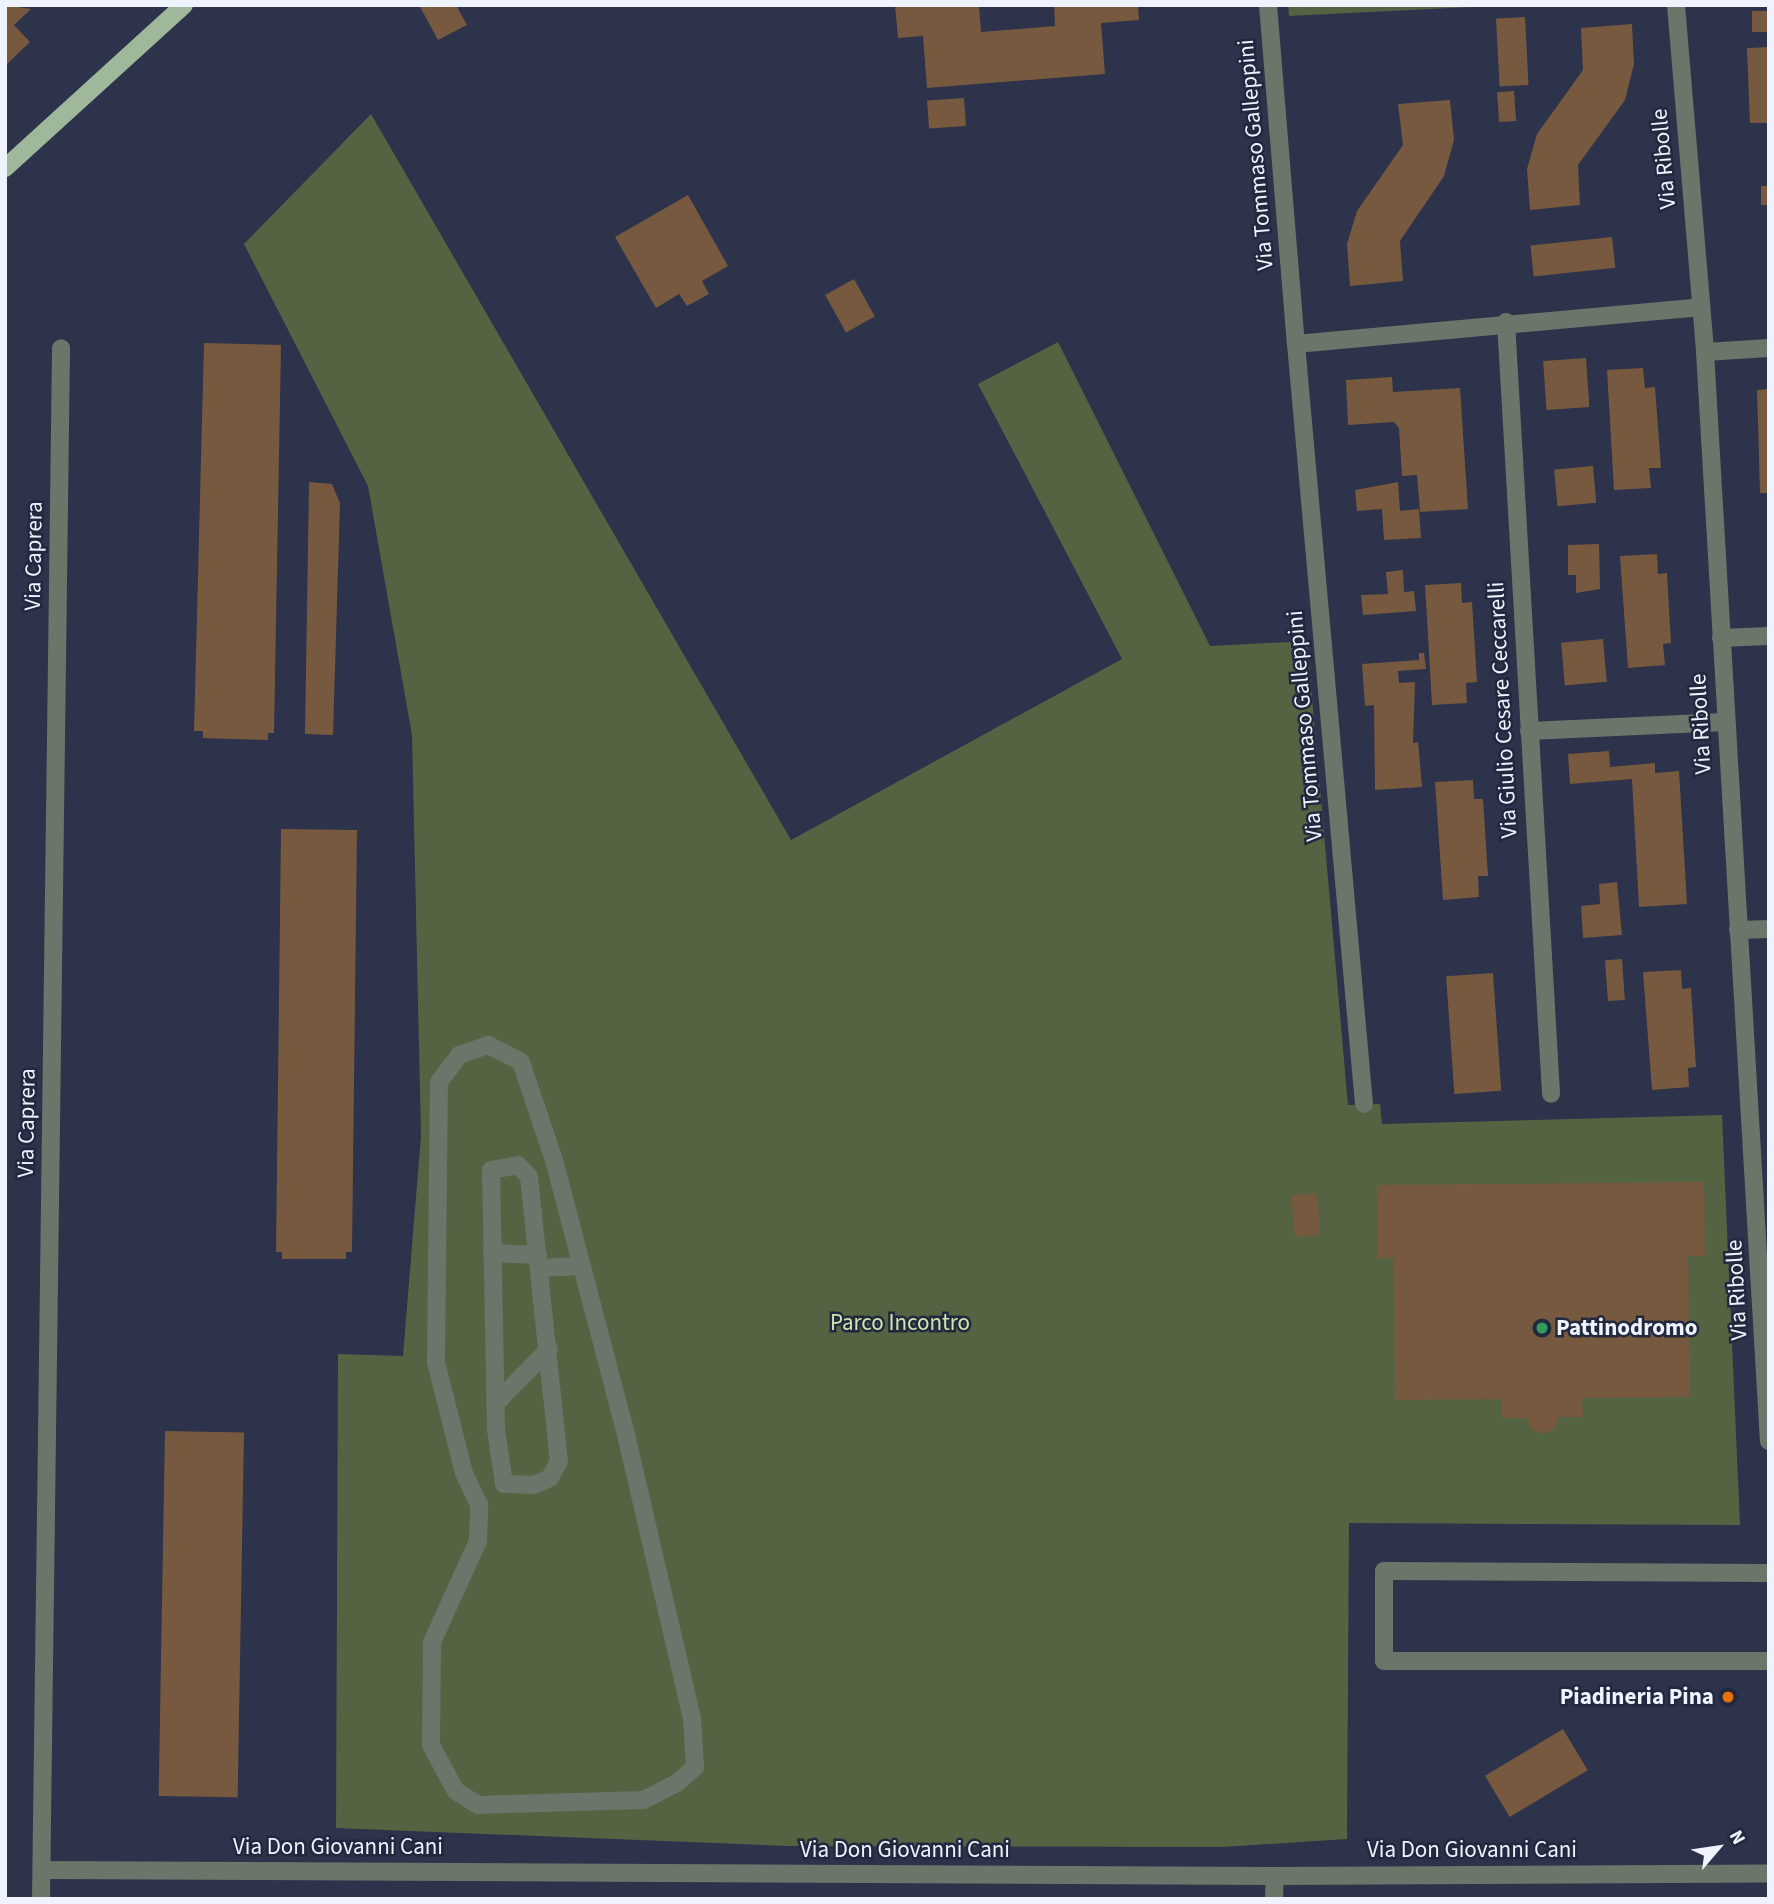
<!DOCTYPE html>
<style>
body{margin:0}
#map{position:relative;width:1774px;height:1904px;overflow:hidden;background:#2c334a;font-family:"Source Sans 3",sans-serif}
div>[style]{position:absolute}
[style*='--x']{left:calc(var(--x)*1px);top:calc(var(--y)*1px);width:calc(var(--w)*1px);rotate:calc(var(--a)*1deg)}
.green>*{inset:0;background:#546342}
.building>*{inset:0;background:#77593f;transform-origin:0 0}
.minor>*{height:18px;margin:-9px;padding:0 9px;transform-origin:9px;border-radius:9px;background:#6a7669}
.major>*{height:18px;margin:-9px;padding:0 9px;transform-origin:9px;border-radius:9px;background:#9fb89c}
.dots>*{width:19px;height:19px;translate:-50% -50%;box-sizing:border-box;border:4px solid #22293f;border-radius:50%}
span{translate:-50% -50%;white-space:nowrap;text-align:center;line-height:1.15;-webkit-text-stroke:5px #22293f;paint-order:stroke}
.street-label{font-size:23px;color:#eef3fe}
.park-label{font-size:23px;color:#cce7ab}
.poi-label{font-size:23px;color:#eef3fe;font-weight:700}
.left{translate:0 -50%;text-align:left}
.right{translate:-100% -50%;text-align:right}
.frame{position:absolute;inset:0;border:7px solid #eef3fe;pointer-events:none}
.north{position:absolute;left:1683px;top:1813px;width:70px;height:70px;-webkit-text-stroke:5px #22293f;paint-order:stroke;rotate:61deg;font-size:19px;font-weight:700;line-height:28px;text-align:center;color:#eef3fe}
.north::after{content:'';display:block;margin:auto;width:24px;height:32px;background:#eef3fe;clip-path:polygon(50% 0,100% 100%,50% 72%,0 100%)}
</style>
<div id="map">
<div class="green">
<i style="clip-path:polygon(1288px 5px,1512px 5px,1289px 16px)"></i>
<i style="clip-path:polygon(371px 114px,791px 840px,1122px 659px,978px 384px,1058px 342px,1210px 646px,1307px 641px,1348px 1105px,1380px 1104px,1382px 1124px,1722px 1115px,1740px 1525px,1349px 1523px,1347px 1839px,1223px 1847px,788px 1846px,336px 1828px,338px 1354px,403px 1356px,421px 1136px,412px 735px,368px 486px,244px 244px)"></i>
</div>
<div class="building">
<i style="clip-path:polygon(5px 5px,31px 9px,14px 25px,30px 42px,5px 66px)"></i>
<i style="clip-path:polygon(419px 5px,456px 5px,467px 25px,438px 40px)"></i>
<i style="clip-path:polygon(895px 5px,979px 5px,981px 32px,1055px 26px,1054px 5px,1138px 5px,1139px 20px,1101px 23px,1105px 74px,927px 88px,923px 36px,898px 38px)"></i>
<i style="left:1769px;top:11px;width:21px;height:17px;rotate:90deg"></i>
<i style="left:1525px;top:17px;width:68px;height:29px;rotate:87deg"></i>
<i style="clip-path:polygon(1632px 24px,1634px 64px,1625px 100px,1578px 165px,1580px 205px,1530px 210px,1527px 169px,1537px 134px,1583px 70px,1581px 28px)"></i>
<i style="clip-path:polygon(1769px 47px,1769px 123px,1750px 123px,1747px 48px)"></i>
<i style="left:1514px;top:91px;width:30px;height:17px;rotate:86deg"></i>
<i style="left:964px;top:98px;width:28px;height:37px;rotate:86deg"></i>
<i style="clip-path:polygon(1450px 100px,1454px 140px,1444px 176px,1400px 241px,1403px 281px,1350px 286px,1347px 244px,1357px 211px,1403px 145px,1398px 104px)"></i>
<i style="left:1769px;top:186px;width:19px;height:8px;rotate:90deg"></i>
<i style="clip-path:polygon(688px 195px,728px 266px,702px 281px,709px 294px,687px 306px,679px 294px,656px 308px,615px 237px)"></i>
<i style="left:1612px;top:237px;width:31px;height:82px;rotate:84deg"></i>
<i style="left:854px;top:279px;width:43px;height:33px;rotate:61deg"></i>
<i style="clip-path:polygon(204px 343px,281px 345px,274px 733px,268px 733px,268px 740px,203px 738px,203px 731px,194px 731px)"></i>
<i style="left:1586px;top:358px;width:49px;height:43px;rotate:86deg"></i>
<i style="clip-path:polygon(1643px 368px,1645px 388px,1655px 387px,1661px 468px,1649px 468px,1651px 488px,1614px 490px,1607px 370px)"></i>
<i style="clip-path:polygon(1392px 377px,1393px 392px,1460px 388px,1468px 509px,1420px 512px,1417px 475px,1402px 476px,1399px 428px,1394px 422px,1348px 425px,1346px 380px)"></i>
<i style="clip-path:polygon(1769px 389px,1769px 493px,1760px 493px,1757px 390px)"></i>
<i style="left:1593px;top:466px;width:37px;height:39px;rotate:85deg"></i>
<i style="clip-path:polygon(309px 482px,332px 484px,340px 503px,333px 735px,305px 734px)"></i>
<i style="clip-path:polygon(1398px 482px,1400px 511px,1419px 509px,1421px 538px,1384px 540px,1382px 509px,1357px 511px,1355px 490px)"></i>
<i style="clip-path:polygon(1599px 544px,1600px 589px,1576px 593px,1576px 575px,1568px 575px,1568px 545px)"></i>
<i style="clip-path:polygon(1657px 554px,1658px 574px,1667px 573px,1671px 643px,1663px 644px,1665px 665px,1628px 668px,1620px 556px)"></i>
<i style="clip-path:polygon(1403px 570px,1404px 592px,1414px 591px,1416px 611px,1363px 615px,1361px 595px,1388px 594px,1386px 572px)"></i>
<i style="clip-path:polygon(1461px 583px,1462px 603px,1472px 602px,1477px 682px,1466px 683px,1467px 703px,1432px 705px,1425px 585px)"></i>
<i style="left:1603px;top:639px;width:43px;height:42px;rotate:85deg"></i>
<i style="clip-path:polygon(1419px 653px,1424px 653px,1426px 669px,1398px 671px,1399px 683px,1415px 682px,1413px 743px,1418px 742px,1422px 787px,1375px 790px,1374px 705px,1365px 706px,1362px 664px,1419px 660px)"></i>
<i style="clip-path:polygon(1609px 751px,1610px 767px,1655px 763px,1655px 773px,1679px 771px,1687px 904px,1639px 907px,1632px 779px,1570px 784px,1568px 754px)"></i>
<i style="clip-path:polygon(1473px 780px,1474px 799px,1483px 799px,1488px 876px,1478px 876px,1479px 897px,1443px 900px,1435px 782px)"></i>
<i style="clip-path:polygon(281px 829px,357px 830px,352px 1252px,346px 1252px,346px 1259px,282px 1259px,282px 1252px,276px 1252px)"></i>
<i style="clip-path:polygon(1617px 882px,1622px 935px,1583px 938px,1581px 906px,1600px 904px,1599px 884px)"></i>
<i style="left:1622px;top:959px;width:41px;height:17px;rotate:86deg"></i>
<i style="clip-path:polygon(1681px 970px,1682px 989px,1691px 988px,1696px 1067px,1688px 1068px,1689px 1087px,1652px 1090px,1643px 972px)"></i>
<i style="left:1493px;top:973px;width:118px;height:47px;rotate:86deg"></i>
<i style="clip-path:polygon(1704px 1182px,1705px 1256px,1688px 1256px,1690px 1397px,1582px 1398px,1583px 1417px,1559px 1417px,1554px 1429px,1542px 1434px,1531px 1429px,1527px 1418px,1502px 1418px,1502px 1399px,1395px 1400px,1394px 1258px,1378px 1258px,1377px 1185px)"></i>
<i style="left:1317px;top:1193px;width:42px;height:26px;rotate:85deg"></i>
<i style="left:165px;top:1431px;width:79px;height:365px;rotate:1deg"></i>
<i style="left:1563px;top:1729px;width:48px;height:91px;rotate:59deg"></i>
</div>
<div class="minor">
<i style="--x:1268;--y:5;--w:340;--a:85.3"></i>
<i style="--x:1296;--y:344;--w:407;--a:-5.2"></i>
<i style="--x:1676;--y:5;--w:348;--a:85.2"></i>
<i style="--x:1705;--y:352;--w:1091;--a:86.64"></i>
<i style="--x:1506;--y:322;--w:773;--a:86.66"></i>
<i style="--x:1296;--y:344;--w:763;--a:84.89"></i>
<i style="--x:1705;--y:352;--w:64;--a:-3.6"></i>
<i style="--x:1721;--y:638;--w:48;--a:-2.4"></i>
<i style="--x:1529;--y:731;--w:196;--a:-2.6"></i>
<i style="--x:1738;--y:930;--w:31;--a:-2"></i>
<i style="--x:488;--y:1045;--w:37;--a:27"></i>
<i style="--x:521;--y:1062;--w:103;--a:71.4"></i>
<i style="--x:554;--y:1160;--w:288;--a:75.3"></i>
<i style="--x:627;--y:1439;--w:287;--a:76.9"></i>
<i style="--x:692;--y:1719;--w:48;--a:86.4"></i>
<i style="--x:695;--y:1767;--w:24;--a:138"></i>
<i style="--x:677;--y:1783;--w:38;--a:153"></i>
<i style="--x:643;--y:1800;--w:165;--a:178.3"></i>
<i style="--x:478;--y:1805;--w:26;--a:-148"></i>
<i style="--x:456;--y:1791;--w:52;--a:-118.5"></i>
<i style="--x:431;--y:1745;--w:103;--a:-89.4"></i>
<i style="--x:432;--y:1642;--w:111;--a:-65.5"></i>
<i style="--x:478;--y:1541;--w:36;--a:-88"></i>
<i style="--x:479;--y:1505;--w:35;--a:-115"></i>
<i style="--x:464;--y:1473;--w:114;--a:-104.2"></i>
<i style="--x:436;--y:1362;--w:280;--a:-89.4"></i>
<i style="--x:439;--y:1082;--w:34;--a:-53"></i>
<i style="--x:459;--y:1055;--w:31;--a:-19"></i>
<i style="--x:518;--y:1165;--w:16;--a:47"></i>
<i style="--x:529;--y:1177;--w:286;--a:84"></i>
<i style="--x:559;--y:1461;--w:19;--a:118"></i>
<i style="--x:550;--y:1478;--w:17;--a:156"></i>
<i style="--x:534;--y:1485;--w:30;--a:-178"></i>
<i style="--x:504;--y:1484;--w:56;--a:-98.3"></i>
<i style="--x:496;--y:1429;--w:259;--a:-91.1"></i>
<i style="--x:491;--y:1170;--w:27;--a:-10"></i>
<i style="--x:492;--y:1253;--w:46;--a:2.5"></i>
<i style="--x:540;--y:1268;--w:42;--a:-2.7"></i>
<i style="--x:495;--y:1404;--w:77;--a:-45.5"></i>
<i style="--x:1769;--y:1573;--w:385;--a:-179.7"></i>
<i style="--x:1384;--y:1571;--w:90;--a:90"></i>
<i style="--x:1384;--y:1661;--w:385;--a:0"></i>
<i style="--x:42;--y:1870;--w:1233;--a:0.28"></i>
<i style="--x:1275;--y:1876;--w:494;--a:-0.3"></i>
<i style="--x:41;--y:1899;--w:1551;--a:-89.26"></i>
<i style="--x:1274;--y:1899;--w:23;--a:-88"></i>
</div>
<div class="major">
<i style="--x:5;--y:168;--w:242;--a:-42.3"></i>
</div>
<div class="dots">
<i style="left:1542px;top:1328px;background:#2e9e5b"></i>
<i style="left:1728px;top:1697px;background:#e8710a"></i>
</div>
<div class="street-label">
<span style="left:1256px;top:155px;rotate:-95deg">Via Tommaso Galleppini</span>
<span style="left:1664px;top:159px;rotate:-95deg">Via Ribolle</span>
<span style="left:34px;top:556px;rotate:-89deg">Via Caprera</span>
<span style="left:1503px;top:710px;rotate:-93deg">Via Giulio Cesare Ceccarelli</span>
<span style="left:1701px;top:724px;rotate:-93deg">Via Ribolle</span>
<span style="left:1305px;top:726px;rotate:-95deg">Via Tommaso Galleppini</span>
<span style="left:27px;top:1123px;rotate:-89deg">Via Caprera</span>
<span style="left:1737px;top:1290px;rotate:-93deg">Via Ribolle</span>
<span style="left:338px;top:1847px">Via Don Giovanni Cani</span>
<span style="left:905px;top:1850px">Via Don Giovanni Cani</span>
<span style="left:1472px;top:1850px">Via Don Giovanni Cani</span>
</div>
<div class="park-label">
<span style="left:900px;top:1323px">Parco Incontro</span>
</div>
<div class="poi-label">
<span class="left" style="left:1556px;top:1328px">Pattinodromo</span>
<span class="right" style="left:1714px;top:1697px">Piadineria Pina</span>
</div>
<div class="frame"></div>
<div class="north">N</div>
</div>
